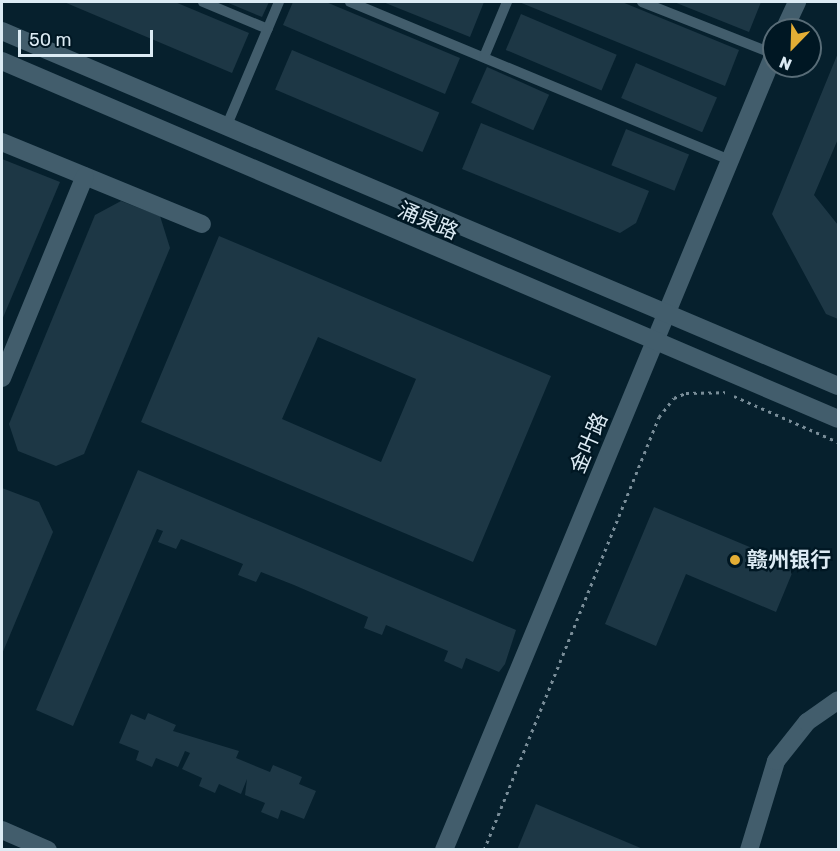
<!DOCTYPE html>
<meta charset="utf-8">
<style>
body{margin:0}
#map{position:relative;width:840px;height:851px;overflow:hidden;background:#06202d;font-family:Rubik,"Noto Sans SC",sans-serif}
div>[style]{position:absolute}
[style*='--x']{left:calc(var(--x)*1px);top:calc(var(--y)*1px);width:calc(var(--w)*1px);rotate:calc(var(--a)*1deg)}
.building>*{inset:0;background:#1d3745;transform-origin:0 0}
.path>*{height:3px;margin-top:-1.5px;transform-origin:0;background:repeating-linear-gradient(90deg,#798d98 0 3px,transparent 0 7.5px)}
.service>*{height:10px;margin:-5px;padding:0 5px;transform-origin:5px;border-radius:5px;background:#425d6c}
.minor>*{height:18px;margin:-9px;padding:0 9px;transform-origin:9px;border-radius:9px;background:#425d6c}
.tertiary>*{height:18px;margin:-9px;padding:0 9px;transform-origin:9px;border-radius:9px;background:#425d6c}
.secondary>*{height:18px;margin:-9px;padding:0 9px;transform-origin:9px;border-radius:9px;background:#425d6c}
.dots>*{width:16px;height:16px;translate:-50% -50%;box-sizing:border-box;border:3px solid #001723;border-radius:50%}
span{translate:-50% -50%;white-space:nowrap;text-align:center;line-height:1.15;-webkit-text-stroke:4.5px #001723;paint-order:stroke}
.street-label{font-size:21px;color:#dcebf4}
.poi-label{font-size:21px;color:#dcebf4;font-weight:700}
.left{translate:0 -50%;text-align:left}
.frame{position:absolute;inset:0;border:3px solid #dcebf4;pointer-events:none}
.north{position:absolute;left:762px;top:18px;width:60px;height:60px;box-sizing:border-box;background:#001723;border:2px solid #586c77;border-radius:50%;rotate:203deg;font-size:16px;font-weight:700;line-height:24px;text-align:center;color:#dcebf4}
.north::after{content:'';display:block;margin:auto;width:21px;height:27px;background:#e4ae35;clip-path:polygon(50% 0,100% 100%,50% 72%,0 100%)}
.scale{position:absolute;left:18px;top:30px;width:135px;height:27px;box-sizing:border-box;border:3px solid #dcebf4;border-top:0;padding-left:8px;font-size:18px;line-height:21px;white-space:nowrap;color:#dcebf4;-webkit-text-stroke:4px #001723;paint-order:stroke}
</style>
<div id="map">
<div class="building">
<i style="clip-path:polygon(64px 2px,175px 2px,249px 33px,232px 73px)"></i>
<i style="clip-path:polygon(226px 2px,269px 2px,262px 17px)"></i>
<i style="clip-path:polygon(293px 2px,326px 2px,460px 58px,445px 94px,283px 25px)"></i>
<i style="clip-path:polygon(383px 2px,484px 2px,470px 37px)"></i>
<i style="clip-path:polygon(519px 2px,622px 2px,739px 50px,725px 86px)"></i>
<i style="clip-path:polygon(674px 2px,761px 2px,749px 32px)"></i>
<i style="left:521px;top:14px;width:104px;height:39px;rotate:23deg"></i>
<i style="left:292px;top:50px;width:160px;height:43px;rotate:23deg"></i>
<i style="clip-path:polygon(838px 53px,838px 139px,814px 195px,838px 225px,838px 319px,826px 314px,772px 214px)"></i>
<i style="left:636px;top:63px;width:88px;height:38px;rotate:23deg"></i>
<i style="left:487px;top:67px;width:68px;height:39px;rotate:24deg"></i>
<i style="clip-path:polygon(481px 123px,649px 191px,636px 223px,620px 233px,462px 169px)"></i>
<i style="left:626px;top:129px;width:68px;height:39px;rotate:22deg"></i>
<i style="clip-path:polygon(2px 159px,60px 182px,2px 320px)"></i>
<i style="clip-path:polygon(121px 201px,160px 216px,170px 248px,84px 454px,56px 466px,18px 451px,9px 424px,95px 215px)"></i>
<i style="clip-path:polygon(evenodd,219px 236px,551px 376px,473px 562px,141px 422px,219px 236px,318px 337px,416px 379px,381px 462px,282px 419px,318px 337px)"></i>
<i style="clip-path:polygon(138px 470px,516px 630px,505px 664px,499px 672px,466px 658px,462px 669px,444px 661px,448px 651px,386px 625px,382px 635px,364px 628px,368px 617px,294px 585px,261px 572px,256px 582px,238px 575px,243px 564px,181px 539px,176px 549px,158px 542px,163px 531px,157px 529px,73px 726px,36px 710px)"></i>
<i style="clip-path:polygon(2px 488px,39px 502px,53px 532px,2px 654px)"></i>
<i style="clip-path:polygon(654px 507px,795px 566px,776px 612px,686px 574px,656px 646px,605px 624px)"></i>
<i style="clip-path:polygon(148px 713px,176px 725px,173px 731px,239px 751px,236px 758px,270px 772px,273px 765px,302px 777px,299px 784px,316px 791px,304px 819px,281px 810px,278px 819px,261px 812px,265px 803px,245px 795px,247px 779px,241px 794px,219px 784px,215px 793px,199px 786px,202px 778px,182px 769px,190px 753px,185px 751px,178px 767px,156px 758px,152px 767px,136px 760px,139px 751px,119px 743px,131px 714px,145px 720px)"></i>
<i style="clip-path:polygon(536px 804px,643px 849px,643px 850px,517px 850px)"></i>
</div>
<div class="path">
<i style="--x:734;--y:396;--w:114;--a:23.9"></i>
<i style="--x:484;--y:850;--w:467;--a:-68"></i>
<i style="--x:659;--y:417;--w:24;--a:-52"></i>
<i style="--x:674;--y:398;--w:13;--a:-23"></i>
<i style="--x:686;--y:393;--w:39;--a:-1"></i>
</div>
<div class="service">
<i style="--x:203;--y:2;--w:70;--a:22.6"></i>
<i style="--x:350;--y:2;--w:409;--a:22.6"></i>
<i style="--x:642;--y:2;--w:142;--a:21.5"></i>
<i style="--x:484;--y:57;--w:60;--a:-67.3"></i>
<i style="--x:227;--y:125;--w:134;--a:-67.1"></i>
</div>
<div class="minor">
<i style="--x:2;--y:142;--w:216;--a:22.3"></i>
<i style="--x:2;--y:378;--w:218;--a:-67.7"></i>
<i style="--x:749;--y:850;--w:93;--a:-73.1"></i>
<i style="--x:776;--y:761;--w:50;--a:-51.5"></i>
<i style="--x:807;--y:722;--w:38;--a:-35"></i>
</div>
<div class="tertiary">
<i style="--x:784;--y:30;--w:31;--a:-65"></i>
<i style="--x:2;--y:830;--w:50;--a:23.5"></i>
<i style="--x:444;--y:850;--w:862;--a:-67.48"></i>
</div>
<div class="secondary">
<i style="--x:2;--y:31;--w:908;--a:23.01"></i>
<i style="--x:2;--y:61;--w:909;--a:23.18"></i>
</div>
<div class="dots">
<i style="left:735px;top:560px;background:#e4ae35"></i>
</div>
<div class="street-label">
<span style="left:428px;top:221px;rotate:23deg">涌泉路</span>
<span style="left:589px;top:443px;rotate:-67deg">金叶路</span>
</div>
<div class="poi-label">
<span class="left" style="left:747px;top:560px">赣州银行</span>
</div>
<div class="frame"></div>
<div class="north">N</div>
<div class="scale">50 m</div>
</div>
